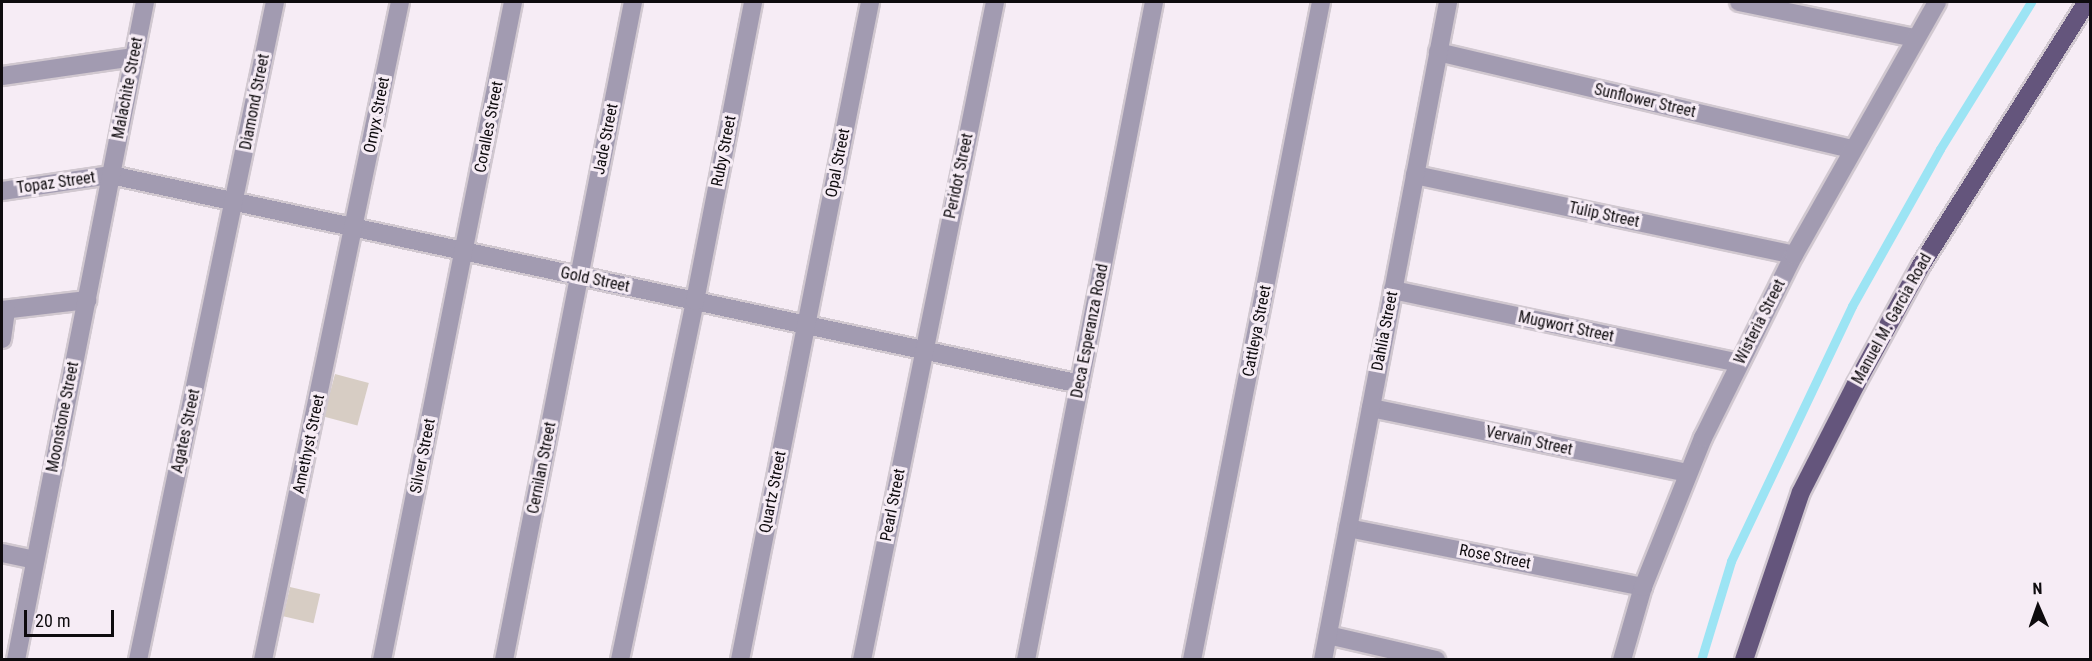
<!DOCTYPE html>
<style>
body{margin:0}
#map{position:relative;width:2092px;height:661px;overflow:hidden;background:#f6ecf5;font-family:"Roboto Condensed",sans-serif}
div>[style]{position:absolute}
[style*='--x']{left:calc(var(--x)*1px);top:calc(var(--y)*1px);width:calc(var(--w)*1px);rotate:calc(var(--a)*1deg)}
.stream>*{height:9px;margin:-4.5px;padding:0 4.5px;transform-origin:4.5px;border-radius:4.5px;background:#9ce4f4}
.building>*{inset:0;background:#d7cdc4;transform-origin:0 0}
.roads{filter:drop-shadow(2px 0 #d1c8d0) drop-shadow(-2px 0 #d1c8d0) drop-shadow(0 2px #d1c8d0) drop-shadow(0 -2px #d1c8d0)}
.minor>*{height:18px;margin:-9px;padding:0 9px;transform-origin:9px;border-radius:9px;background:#a29bb1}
.major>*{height:18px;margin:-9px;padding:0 9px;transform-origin:9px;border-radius:9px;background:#64557c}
span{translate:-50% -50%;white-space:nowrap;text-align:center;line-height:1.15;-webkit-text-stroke:6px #f6ecf5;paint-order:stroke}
.street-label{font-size:16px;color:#0e0b0e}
.frame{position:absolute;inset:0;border:3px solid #0e0b0e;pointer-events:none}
.north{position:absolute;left:2008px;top:577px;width:60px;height:60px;-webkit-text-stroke:4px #f6ecf5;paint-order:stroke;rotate:358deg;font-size:16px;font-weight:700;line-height:24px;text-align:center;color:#0e0b0e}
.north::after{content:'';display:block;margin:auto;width:21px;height:27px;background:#0e0b0e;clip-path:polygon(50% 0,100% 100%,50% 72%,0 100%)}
.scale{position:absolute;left:24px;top:610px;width:90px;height:27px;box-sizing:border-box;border:3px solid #0e0b0e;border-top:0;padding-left:8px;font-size:18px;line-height:21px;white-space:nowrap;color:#0e0b0e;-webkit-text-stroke:4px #f6ecf5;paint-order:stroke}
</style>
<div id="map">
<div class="stream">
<i style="--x:1701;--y:660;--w:103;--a:-73.1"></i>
<i style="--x:1731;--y:561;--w:282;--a:-64.6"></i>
<i style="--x:1852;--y:306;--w:180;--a:-60.7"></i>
<i style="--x:1940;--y:149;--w:173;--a:-58.2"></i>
</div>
<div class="building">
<i style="left:335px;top:374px;width:35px;height:44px;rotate:15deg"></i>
<i style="left:290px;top:587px;width:31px;height:30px;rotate:13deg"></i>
</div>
<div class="roads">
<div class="minor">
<i style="--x:1739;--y:2;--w:179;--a:11.6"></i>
<i style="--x:1438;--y:52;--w:424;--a:13.2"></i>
<i style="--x:2;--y:76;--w:133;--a:-8.2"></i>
<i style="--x:1415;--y:175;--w:387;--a:11.9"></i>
<i style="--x:2;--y:191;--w:110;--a:-8.4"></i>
<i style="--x:111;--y:175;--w:991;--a:12.17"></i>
<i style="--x:1393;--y:290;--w:354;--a:11.9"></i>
<i style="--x:2;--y:310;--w:86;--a:-6.7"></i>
<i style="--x:2;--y:339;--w:29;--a:-82"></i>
<i style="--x:1371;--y:408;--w:323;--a:11.6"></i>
<i style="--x:1348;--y:528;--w:301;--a:11.3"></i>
<i style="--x:2;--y:553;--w:34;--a:12"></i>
<i style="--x:1328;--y:635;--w:111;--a:13"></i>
<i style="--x:16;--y:660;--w:671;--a:-78.91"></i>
<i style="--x:138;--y:660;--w:672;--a:-78.24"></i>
<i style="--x:263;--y:660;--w:672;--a:-78.24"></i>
<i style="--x:382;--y:660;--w:671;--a:-78.74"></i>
<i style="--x:504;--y:660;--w:671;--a:-78.91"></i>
<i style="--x:620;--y:660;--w:367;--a:-78.2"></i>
<i style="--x:695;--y:301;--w:305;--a:-79"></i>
<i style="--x:740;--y:660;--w:671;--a:-78.82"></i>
<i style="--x:862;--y:660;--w:671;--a:-78.57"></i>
<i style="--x:1026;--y:660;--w:670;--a:-78.99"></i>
<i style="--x:1192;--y:660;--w:671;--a:-78.91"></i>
<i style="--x:1323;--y:660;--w:670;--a:-79.24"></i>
<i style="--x:1622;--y:660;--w:76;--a:-74"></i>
<i style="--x:1643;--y:587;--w:161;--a:-68.1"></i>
<i style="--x:1703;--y:438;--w:204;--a:-63.6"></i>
<i style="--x:1794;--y:255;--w:291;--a:-60.5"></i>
</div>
<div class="major">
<i style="--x:1744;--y:660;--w:177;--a:-71.3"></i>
<i style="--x:1801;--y:492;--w:121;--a:-63"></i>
<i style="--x:1856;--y:384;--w:133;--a:-61.3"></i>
<i style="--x:1920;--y:267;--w:313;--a:-57.8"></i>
</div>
</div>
<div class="street-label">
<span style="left:128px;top:88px;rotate:-79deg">Malachite Street</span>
<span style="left:1645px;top:101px;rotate:13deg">Sunflower Street</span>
<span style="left:255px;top:102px;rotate:-79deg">Diamond Street</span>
<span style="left:377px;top:115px;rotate:-79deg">Ornyx Street</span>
<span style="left:489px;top:127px;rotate:-79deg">Coralles Street</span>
<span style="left:606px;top:139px;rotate:-79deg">Jade Street</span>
<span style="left:724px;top:151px;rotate:-79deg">Ruby Street</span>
<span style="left:838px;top:163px;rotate:-79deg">Opal Street</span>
<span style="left:959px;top:176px;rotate:-78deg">Peridot Street</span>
<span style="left:56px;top:183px;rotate:-8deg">Topaz Street</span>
<span style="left:1604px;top:215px;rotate:12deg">Tulip Street</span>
<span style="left:595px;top:280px;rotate:12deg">Gold Street</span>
<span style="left:1892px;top:319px;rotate:-61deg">Manuel M. Garcia Road</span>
<span style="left:1760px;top:322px;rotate:-63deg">Wisteria Street</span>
<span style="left:1566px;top:327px;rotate:12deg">Mugwort Street</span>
<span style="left:1090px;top:331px;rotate:-79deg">Deca Esperanza Road</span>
<span style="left:1257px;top:331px;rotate:-79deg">Cattleya Street</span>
<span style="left:1385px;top:331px;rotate:-79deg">Dahlia Street</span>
<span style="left:63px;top:417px;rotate:-79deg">Moonstone Street</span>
<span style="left:186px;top:431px;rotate:-78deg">Agates Street</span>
<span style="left:1529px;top:441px;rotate:12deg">Vervain Street</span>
<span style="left:309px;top:444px;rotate:-78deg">Amethyst Street</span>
<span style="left:423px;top:456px;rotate:-79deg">Silver Street</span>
<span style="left:542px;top:468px;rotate:-79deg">Cernilan Street</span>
<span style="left:773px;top:492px;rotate:-79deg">Quartz Street</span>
<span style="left:893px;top:505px;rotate:-79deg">Pearl Street</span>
<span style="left:1495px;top:557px;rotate:11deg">Rose Street</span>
</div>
<div class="frame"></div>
<div class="north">N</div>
<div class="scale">20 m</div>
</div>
